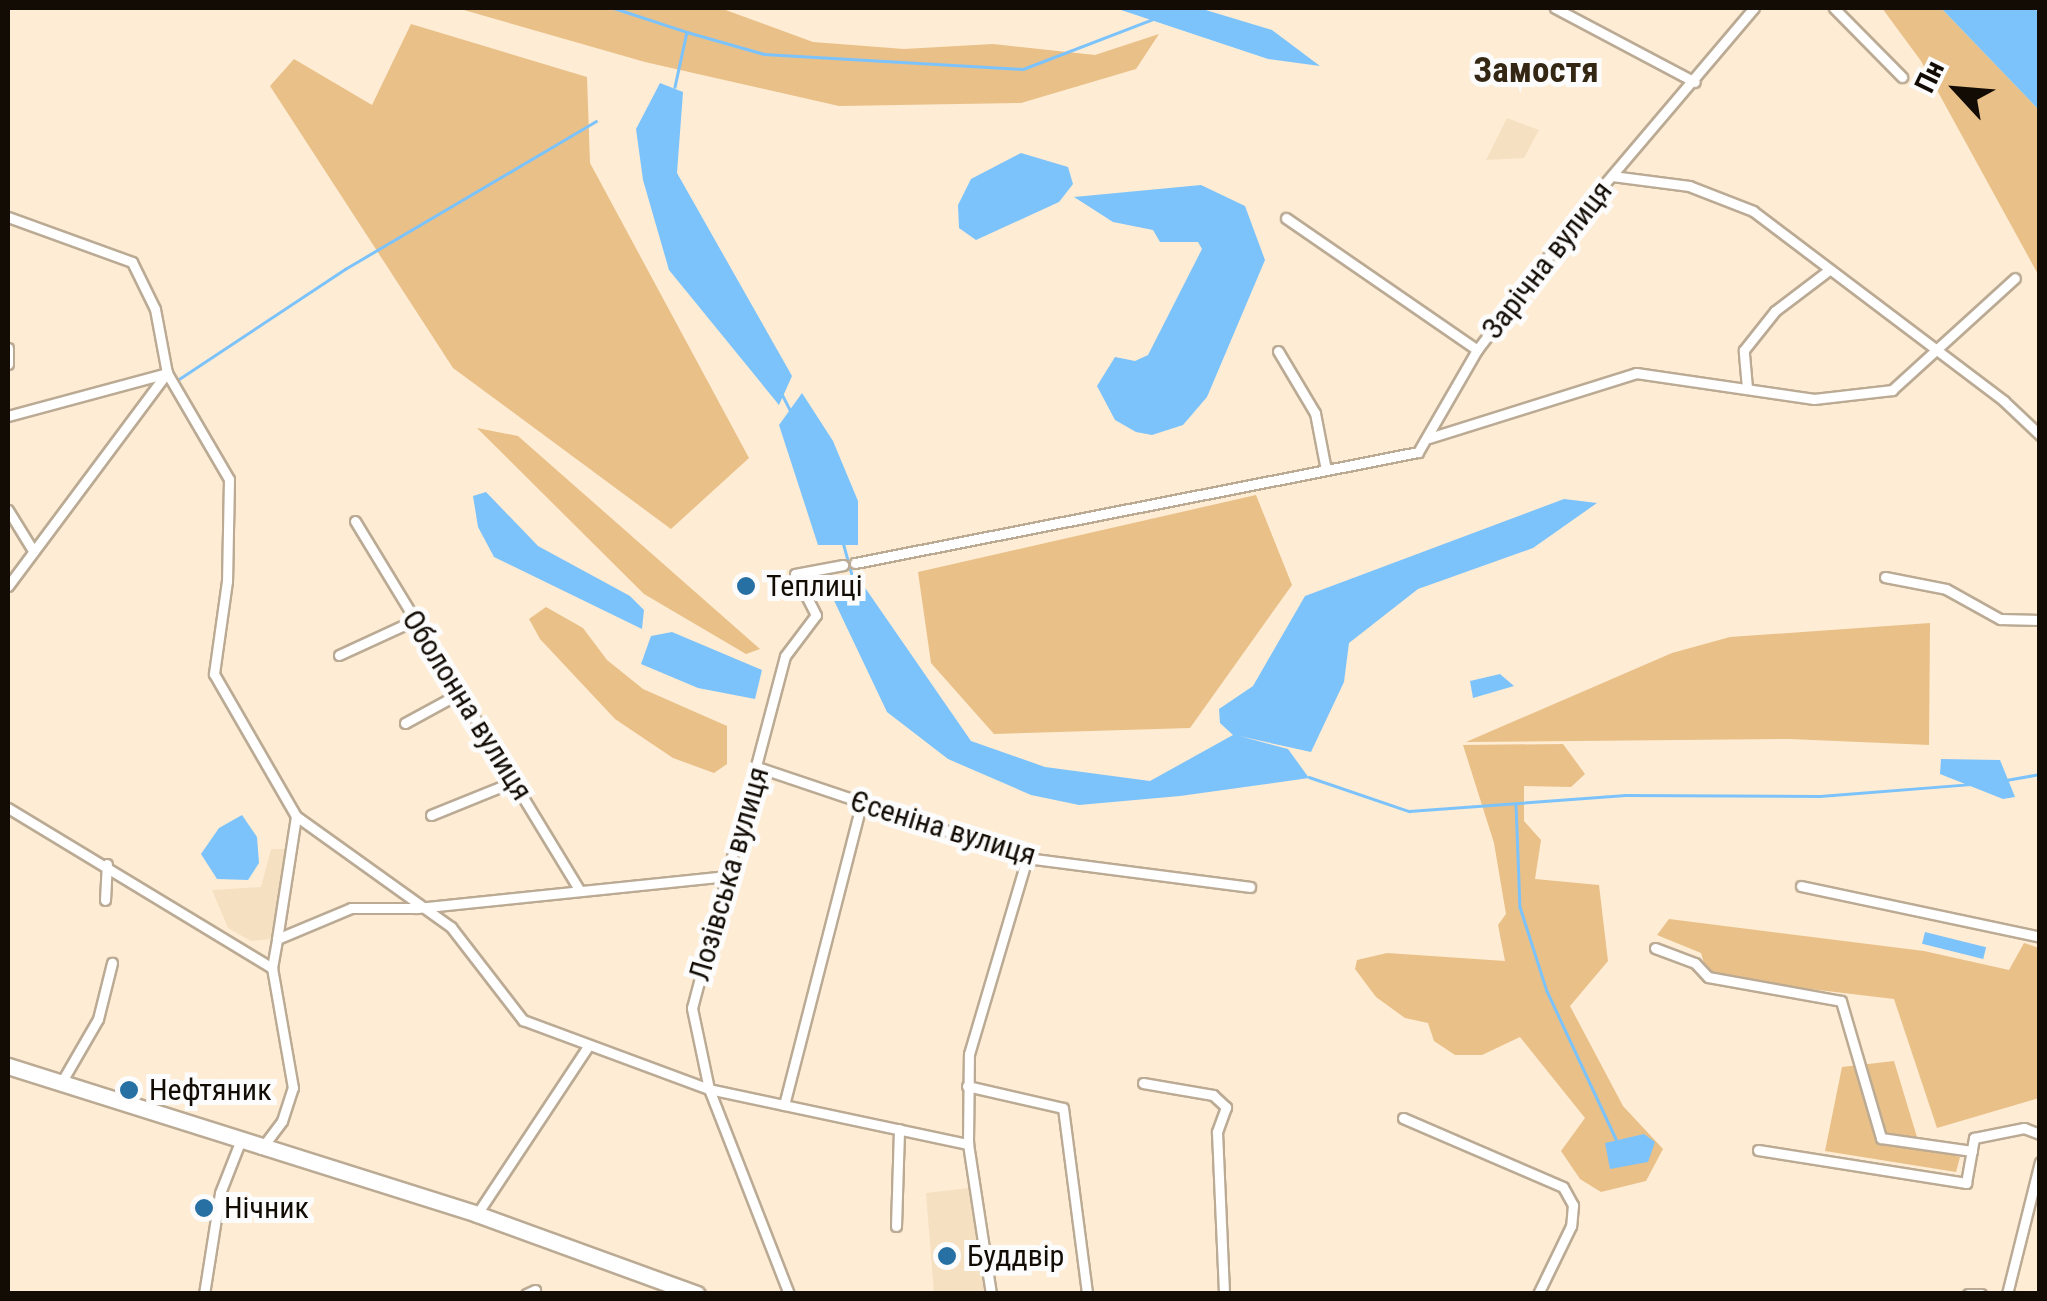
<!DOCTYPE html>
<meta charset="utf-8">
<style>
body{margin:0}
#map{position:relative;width:2047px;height:1301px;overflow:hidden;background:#feecd4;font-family:"Roboto Condensed",sans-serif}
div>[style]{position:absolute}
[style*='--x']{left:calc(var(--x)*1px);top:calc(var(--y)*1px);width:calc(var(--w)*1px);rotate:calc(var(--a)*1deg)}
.built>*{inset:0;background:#f6e0c2}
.green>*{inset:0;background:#e9c088}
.water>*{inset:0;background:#7cc3fb;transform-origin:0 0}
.stream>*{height:2.5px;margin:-1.25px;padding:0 1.25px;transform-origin:1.25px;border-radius:1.25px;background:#7cc3fb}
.roads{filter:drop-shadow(2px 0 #bbaa94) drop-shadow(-2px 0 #bbaa94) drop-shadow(0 2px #bbaa94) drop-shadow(0 -2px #bbaa94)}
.street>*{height:9px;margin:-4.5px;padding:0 4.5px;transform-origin:4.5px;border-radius:4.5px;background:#fff}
.highway>*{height:15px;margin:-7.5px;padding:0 7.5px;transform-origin:7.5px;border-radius:7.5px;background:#fff}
.dots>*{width:28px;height:28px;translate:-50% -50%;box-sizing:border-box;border:5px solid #fcfcfc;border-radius:50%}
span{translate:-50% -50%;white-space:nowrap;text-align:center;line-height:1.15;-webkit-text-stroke:10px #fcfcfc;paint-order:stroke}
.street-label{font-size:30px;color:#120c05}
.poi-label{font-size:30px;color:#120c05}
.left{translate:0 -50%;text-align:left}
.quarter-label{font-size:35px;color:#342714;font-weight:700}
.frame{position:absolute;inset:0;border:10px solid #120c05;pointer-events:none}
.north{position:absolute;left:1907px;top:40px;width:100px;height:100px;-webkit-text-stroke:8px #fcfcfc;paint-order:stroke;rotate:296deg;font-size:28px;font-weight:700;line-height:40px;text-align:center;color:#120c05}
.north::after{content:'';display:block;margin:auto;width:35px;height:45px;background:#120c05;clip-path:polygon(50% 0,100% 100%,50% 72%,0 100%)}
</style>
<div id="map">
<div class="built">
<i style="clip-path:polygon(1507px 118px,1539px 130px,1524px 158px,1486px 160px)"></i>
<i style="clip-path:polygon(271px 849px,285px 849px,271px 939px,251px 941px,228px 928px,212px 890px,261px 887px)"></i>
<i style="clip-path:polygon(969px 1188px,984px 1293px,934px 1293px,926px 1193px)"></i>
</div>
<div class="green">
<i style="clip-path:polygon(457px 8px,720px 8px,813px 42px,904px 49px,993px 44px,1095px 55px,1159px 34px,1136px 69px,1021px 103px,839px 106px,645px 62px)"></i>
<i style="clip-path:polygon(1882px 8px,1941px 8px,2039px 110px,2039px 276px,1921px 61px)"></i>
<i style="clip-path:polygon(411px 24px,587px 77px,590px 163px,749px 458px,671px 529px,453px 368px,270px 86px,294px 59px,372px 105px)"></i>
<i style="clip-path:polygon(477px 428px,518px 436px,760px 649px,746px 654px,644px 594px)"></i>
<i style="clip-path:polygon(1256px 495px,1292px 585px,1190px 728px,994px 734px,931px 663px,918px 572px)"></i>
<i style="clip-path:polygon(546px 607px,583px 628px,607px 660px,643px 689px,727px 726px,727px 764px,714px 773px,673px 758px,615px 719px,540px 639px,529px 619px)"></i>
<i style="clip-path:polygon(1930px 623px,1929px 745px,1790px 739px,1466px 742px,1672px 653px,1730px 637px)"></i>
<i style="clip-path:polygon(1563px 744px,1585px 774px,1571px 787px,1524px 786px,1524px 821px,1541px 840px,1535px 879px,1599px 885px,1608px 961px,1570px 1006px,1623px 1106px,1663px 1149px,1646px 1181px,1601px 1192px,1580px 1179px,1561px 1151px,1585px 1118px,1520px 1037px,1482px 1055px,1455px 1055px,1434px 1041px,1428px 1023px,1405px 1018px,1376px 997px,1355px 969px,1357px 960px,1387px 953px,1505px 961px,1498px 925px,1506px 914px,1494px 843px,1463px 745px)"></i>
<i style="clip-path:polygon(1669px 919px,1924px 951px,2009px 970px,2024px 943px,2039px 948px,2039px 1098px,1937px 1128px,1894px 999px,1708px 977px,1701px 953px,1657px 935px)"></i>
<i style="clip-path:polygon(1894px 1061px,1920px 1147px,1960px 1157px,1956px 1172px,1825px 1151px,1842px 1067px)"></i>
</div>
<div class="water">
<i style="clip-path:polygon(1115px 8px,1199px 8px,1272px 30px,1320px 66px,1268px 59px)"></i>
<i style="clip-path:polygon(1941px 8px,2034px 8px,2039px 13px,2039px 110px)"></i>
<i style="clip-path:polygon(660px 83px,683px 92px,677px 173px,792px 376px,779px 405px,669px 270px,643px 180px,636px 129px)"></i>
<i style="clip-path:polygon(1021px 153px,1068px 167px,1073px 184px,1059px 202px,976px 240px,959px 228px,958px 205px,971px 179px)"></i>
<i style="clip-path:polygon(1201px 185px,1245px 206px,1265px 260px,1207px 397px,1183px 425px,1152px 435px,1136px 432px,1115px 420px,1097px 386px,1115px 357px,1135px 361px,1148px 355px,1202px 249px,1198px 242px,1160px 242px,1153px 230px,1113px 222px,1074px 197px)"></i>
<i style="clip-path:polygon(802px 393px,833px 441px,858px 501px,858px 545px,818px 545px,779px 425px)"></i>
<i style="clip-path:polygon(486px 492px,538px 546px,630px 596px,644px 610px,642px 629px,494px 557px,478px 527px,473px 496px)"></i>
<i style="clip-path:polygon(1564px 499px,1597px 503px,1533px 548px,1418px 589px,1349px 643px,1344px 682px,1311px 752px,1239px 736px,1288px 749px,1309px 778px,1180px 796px,1079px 805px,1031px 795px,948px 759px,887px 712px,829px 590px,859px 579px,971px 741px,1045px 767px,1150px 781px,1233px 735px,1220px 723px,1219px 709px,1253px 686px,1305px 596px)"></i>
<i style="clip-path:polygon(672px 632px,762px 670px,755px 699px,698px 688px,641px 664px,651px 636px)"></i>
<i style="clip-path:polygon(1500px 674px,1514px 686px,1473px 698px,1470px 681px)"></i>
<i style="clip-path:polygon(1941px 759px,2000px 760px,2015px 797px,2003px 799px,1940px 774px)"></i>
<i style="clip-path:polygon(242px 815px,257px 837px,259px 863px,248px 880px,217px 879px,201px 854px,219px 828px)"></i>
<i style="left:1925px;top:932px;width:63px;height:12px;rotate:14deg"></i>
<i style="clip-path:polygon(1644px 1134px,1655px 1142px,1648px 1162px,1610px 1169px,1605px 1143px)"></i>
</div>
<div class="stream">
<i style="--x:614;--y:8;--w:77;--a:18.2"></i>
<i style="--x:687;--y:32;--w:56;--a:102.3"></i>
<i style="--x:687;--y:32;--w:80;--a:15.9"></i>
<i style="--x:764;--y:54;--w:259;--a:3.3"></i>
<i style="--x:1023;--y:69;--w:142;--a:-21"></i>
<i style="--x:179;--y:379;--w:199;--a:-33.5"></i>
<i style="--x:345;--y:269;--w:291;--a:-30.5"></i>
<i style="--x:782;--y:394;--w:18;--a:63"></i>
<i style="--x:843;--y:542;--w:41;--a:74.6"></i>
<i style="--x:1309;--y:777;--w:106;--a:18.8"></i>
<i style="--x:1409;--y:811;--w:217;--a:-4.2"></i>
<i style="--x:1625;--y:795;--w:195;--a:0.3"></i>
<i style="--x:1820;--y:796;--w:154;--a:-4.5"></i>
<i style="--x:2006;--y:780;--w:35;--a:-10"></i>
<i style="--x:1516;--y:804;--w:103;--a:87.8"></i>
<i style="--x:1520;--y:907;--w:88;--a:72.2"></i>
<i style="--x:1547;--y:991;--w:166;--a:65"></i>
</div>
<div class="roads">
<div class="street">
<i style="--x:1555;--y:8;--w:158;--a:27.9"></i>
<i style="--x:1834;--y:8;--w:97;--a:45.4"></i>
<i style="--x:1612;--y:176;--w:78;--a:7.4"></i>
<i style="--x:1689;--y:186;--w:69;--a:21.3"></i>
<i style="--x:1753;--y:211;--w:315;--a:37.1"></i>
<i style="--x:2004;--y:401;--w:50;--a:43.4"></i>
<i style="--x:8;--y:217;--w:132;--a:19.9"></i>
<i style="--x:132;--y:262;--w:52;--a:63.9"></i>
<i style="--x:155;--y:309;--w:65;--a:79.4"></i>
<i style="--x:167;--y:373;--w:123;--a:59.7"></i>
<i style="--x:229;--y:479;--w:102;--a:91.1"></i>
<i style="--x:227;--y:581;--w:94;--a:98"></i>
<i style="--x:214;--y:674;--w:164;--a:60"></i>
<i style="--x:296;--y:816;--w:191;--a:35.6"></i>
<i style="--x:451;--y:927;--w:118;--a:52.3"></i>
<i style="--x:523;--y:1020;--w:198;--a:20.4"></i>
<i style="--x:709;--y:1089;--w:265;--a:12"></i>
<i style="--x:1286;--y:218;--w:232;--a:34.6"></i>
<i style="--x:8;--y:348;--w:16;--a:90"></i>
<i style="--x:1278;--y:351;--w:72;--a:59.2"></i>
<i style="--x:1315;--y:413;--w:58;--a:79.1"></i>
<i style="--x:1747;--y:388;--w:38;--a:-95"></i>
<i style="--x:1744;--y:350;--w:50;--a:-51.5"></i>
<i style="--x:1775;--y:311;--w:68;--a:-37.2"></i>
<i style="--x:8;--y:416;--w:165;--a:-15.1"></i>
<i style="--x:1429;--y:438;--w:217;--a:-17.4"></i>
<i style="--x:1636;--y:373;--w:180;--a:8.3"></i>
<i style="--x:1814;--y:399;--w:79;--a:-6.6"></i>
<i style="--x:1892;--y:390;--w:166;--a:-42.3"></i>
<i style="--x:8;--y:510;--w:46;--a:58.4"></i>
<i style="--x:355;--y:521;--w:431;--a:58.7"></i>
<i style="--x:855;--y:563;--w:574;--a:-11.15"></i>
<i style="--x:1418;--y:452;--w:118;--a:-60"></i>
<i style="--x:1477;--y:350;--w:196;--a:-52.7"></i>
<i style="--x:1596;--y:194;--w:244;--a:-49.7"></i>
<i style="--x:1885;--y:577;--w:62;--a:11.1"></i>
<i style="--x:1946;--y:589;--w:62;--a:29.1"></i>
<i style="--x:2000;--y:619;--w:40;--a:1.4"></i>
<i style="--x:8;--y:586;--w:266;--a:-53.3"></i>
<i style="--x:339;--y:655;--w:81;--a:-24.7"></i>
<i style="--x:405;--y:723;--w:63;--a:-28.6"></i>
<i style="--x:760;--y:768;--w:282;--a:18.6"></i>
<i style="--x:1027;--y:858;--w:225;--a:7.4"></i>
<i style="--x:8;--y:808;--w:309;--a:31.2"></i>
<i style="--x:431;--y:815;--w:91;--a:-22"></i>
<i style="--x:1801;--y:886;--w:244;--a:12"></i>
<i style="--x:105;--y:900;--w:36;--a:-87"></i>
<i style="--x:277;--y:939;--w:124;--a:-81.2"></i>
<i style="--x:1655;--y:948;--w:43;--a:20.6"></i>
<i style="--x:1695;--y:963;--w:19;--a:47"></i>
<i style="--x:1708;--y:977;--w:135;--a:10.2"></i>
<i style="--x:1841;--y:1001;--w:143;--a:73.7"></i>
<i style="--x:1881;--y:1138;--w:92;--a:8.1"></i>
<i style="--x:61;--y:1083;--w:74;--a:-60"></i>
<i style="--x:98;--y:1019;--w:58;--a:-76"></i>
<i style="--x:1143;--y:1083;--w:71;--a:9.7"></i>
<i style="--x:1213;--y:1095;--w:18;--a:43"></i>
<i style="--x:1226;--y:1107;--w:27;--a:110"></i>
<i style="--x:1217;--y:1132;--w:162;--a:87.5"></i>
<i style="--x:967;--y:1086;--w:98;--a:12.9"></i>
<i style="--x:1063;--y:1108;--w:188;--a:82.6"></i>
<i style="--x:784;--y:1105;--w:310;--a:-75.6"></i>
<i style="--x:1403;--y:1118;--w:174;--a:23.3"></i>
<i style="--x:1563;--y:1187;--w:21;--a:61"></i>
<i style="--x:1573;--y:1205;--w:21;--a:95"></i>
<i style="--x:1571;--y:1226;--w:76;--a:115.9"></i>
<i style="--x:261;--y:1149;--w:35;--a:-53"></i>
<i style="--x:282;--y:1121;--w:35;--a:-72"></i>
<i style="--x:293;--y:1088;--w:122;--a:-99.9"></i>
<i style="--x:272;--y:968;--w:29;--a:-80"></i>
<i style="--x:277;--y:939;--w:80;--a:-22.7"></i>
<i style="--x:351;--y:908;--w:66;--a:0"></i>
<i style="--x:417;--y:908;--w:310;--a:-5.9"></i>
<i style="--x:1758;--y:1150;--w:211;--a:9"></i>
<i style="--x:1966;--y:1183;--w:46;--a:-79.9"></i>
<i style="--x:1974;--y:1138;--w:51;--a:-11.3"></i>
<i style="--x:2024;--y:1128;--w:17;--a:21"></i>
<i style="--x:477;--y:1214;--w:203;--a:-56.5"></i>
<i style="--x:896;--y:1226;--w:97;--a:-88.2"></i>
<i style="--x:204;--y:1294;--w:102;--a:-81"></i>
<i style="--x:220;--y:1193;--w:55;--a:-68.6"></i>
<i style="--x:526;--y:1294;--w:10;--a:-24"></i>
<i style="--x:789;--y:1294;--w:220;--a:-111.3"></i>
<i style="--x:709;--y:1089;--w:83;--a:-101.9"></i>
<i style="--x:692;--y:1008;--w:364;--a:-75.2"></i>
<i style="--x:785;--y:656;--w:51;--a:-52.9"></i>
<i style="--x:816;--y:615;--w:46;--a:-117.1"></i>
<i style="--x:795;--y:574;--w:49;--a:-10.6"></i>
<i style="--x:991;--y:1294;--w:152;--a:-98.7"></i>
<i style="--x:968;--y:1144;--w:90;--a:-89.4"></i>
<i style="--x:969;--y:1054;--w:204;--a:-73.5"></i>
<i style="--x:1968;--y:1294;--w:13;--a:0"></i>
<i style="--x:2007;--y:1294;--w:136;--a:-76"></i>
</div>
<div class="highway">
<i style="--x:8;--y:1066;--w:492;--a:17.5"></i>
<i style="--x:477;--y:1214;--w:234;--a:20"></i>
</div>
</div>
<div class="dots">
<i style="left:746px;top:586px;background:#2670a4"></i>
<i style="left:129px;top:1090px;background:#2670a4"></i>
<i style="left:204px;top:1208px;background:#2670a4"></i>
<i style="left:947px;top:1256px;background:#2670a4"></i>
</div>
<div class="street-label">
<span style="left:1547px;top:260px;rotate:-52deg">Зарічна вулиця</span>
<span style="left:467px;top:705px;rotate:58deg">Оболонна вулиця</span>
<span style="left:943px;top:828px;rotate:17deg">Єсеніна вулиця</span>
<span style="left:729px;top:874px;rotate:-74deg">Лозівська вулиця</span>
</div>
<div class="poi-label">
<span class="left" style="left:766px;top:586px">Теплиці</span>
<span class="left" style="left:149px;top:1090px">Нефтяник</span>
<span class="left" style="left:224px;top:1208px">Нічник</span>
<span class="left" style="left:967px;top:1256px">Буддвір</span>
</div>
<div class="quarter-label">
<span style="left:1536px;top:71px">Замостя</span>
</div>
<div class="frame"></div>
<div class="north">Пн</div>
</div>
